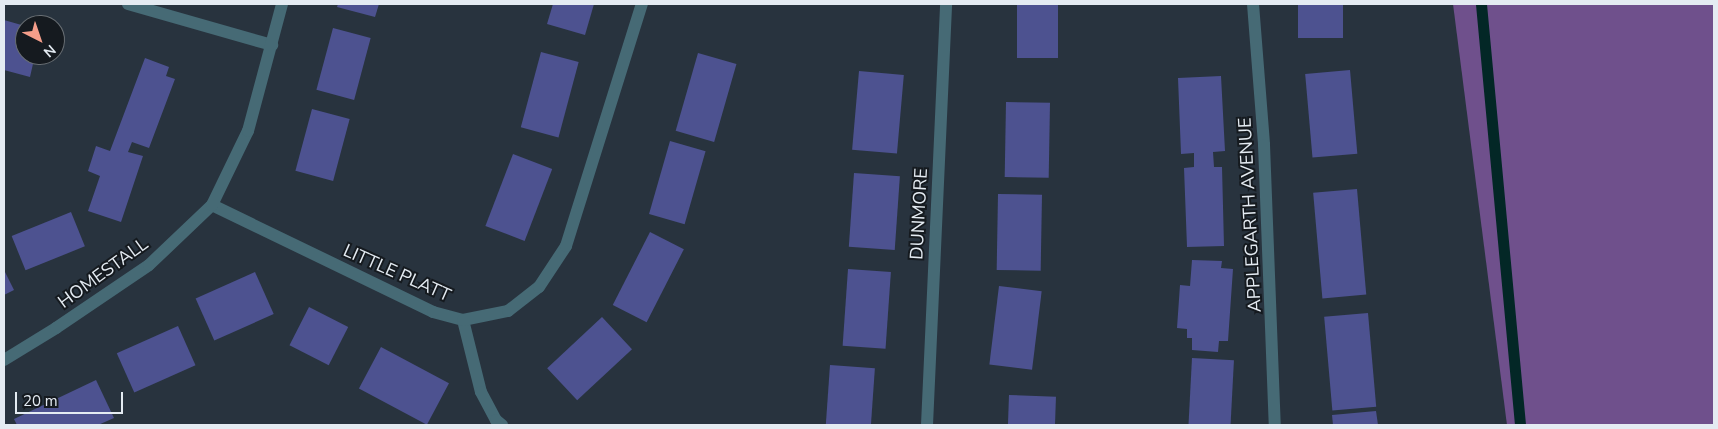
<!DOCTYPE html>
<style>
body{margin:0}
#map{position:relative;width:1718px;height:429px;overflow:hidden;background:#28333e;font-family:"Nunito Sans",sans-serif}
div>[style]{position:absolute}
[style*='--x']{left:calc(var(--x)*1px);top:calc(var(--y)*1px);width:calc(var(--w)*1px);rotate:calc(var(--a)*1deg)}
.forest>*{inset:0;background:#6f508c}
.stream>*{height:11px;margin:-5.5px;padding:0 5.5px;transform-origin:5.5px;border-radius:5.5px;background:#032726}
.building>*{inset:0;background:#4d5290;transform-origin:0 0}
.service>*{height:12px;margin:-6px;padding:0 6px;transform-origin:6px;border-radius:6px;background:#466a75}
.minor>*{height:12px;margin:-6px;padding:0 6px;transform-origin:6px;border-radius:6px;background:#466a75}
span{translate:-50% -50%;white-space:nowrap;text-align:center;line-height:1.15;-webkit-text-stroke:4px #151a1f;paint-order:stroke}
.street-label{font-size:18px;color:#e4ebf2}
.frame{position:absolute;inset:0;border:5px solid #e4ebf2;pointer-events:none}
.north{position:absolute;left:15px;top:15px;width:50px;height:50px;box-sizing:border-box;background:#151a1f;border:1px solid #686e73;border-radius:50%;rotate:139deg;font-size:14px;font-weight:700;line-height:20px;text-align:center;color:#e4ebf2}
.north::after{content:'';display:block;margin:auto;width:18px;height:22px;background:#f49e8a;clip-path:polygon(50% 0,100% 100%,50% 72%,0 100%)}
.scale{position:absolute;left:15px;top:392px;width:108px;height:22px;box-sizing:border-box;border:2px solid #e4ebf2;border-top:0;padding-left:6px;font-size:15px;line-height:18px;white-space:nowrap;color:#e4ebf2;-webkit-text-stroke:4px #151a1f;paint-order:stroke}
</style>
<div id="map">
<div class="forest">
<i style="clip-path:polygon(1453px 4px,1714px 4px,1714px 425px,1507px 425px)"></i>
</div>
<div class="stream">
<i style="--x:1481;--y:4;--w:423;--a:84.7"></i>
</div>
<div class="building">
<i style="clip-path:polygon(338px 4px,379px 4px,375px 17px,337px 7px)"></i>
<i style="clip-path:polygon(553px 4px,594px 4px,585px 35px,547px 24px)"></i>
<i style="left:1017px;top:4px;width:41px;height:54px"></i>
<i style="left:1298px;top:4px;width:45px;height:34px"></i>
<i style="clip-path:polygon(4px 20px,25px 26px,25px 55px,35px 55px,30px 77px,4px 70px)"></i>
<i style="left:333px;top:28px;width:39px;height:64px;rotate:15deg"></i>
<i style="left:541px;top:52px;width:39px;height:78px;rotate:15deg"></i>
<i style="left:698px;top:53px;width:40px;height:81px;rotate:16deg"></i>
<i style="clip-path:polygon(145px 58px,169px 67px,166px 76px,175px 79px,149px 148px,132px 142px,128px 152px,143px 156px,121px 222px,88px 211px,100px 176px,88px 171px,96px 146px,110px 151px)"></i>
<i style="left:1350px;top:70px;width:84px;height:45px;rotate:85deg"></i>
<i style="left:859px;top:71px;width:45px;height:79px;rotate:5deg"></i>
<i style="clip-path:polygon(1221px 76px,1225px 151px,1213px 152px,1214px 167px,1222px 167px,1224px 246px,1187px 247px,1184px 168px,1194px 167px,1194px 153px,1181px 154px,1178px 78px)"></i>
<i style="left:1006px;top:102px;width:44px;height:75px;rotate:1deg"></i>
<i style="left:312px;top:109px;width:39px;height:64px;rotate:15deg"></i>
<i style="left:670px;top:141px;width:37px;height:76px;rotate:16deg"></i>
<i style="left:513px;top:154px;width:42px;height:77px;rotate:21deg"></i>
<i style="left:854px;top:173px;width:46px;height:74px;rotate:4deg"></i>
<i style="left:1357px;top:189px;width:106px;height:44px;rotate:85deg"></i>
<i style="left:998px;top:194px;width:44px;height:76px;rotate:1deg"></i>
<i style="left:71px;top:212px;width:37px;height:64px;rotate:68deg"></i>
<i style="left:650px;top:232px;width:38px;height:82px;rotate:27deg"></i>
<i style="clip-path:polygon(1192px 260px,1222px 261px,1221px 268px,1233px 269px,1228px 341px,1219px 341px,1218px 352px,1192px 350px,1192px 338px,1187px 338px,1187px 329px,1177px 328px,1180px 285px,1190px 286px)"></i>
<i style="left:848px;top:269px;width:43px;height:77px;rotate:4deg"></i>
<i style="clip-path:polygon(4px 270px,14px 290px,4px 295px)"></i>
<i style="left:255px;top:272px;width:46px;height:65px;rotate:66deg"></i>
<i style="left:999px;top:286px;width:43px;height:79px;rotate:7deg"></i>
<i style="left:309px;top:307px;width:44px;height:43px;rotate:27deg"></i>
<i style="left:1368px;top:313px;width:94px;height:44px;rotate:85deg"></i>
<i style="left:602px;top:317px;width:44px;height:75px;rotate:47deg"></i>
<i style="left:178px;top:326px;width:43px;height:67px;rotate:66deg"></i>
<i style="left:381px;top:347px;width:77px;height:47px;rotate:28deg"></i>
<i style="left:1192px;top:358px;width:42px;height:67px;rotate:3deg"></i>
<i style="left:830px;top:365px;width:45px;height:60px;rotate:4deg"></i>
<i style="clip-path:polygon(96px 380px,114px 418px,98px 425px,17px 425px,14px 419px)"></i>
<i style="left:1009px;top:395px;width:47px;height:30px;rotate:2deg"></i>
<i style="clip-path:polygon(1376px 411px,1378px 425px,1333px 425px,1332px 415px)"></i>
</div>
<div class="service">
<i style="--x:463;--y:320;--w:74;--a:76"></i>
<i style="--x:481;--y:392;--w:32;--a:62"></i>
<i style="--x:496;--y:420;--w:8;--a:40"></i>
</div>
<div class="minor">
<i style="--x:128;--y:4;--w:150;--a:15.9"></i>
<i style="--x:1253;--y:4;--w:141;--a:85.5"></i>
<i style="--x:1264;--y:145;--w:280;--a:87.8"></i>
<i style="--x:212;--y:205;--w:246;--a:25.8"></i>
<i style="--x:433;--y:312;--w:31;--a:15"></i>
<i style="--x:463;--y:320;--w:46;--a:-11.3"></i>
<i style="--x:508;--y:311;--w:39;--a:-38"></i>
<i style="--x:539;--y:287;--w:49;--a:-56.6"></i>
<i style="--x:566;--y:246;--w:254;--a:-72.6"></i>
<i style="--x:4;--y:360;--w:61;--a:-31.6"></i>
<i style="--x:56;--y:328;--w:112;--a:-34.1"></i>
<i style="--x:149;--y:265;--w:87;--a:-43.6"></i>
<i style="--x:212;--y:205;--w:82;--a:-64.1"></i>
<i style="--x:248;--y:131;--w:131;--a:-75"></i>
<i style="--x:927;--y:425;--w:421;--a:-87.4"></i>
</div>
<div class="street-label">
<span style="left:919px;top:214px;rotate:-87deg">DUNMORE</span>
<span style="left:1250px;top:215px;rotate:-93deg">APPLEGARTH AVENUE</span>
<span style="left:103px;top:273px;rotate:-36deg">HOMESTALL</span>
<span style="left:397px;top:273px;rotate:24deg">LITTLE PLATT</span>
</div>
<div class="frame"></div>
<div class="north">N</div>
<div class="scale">20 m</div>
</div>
